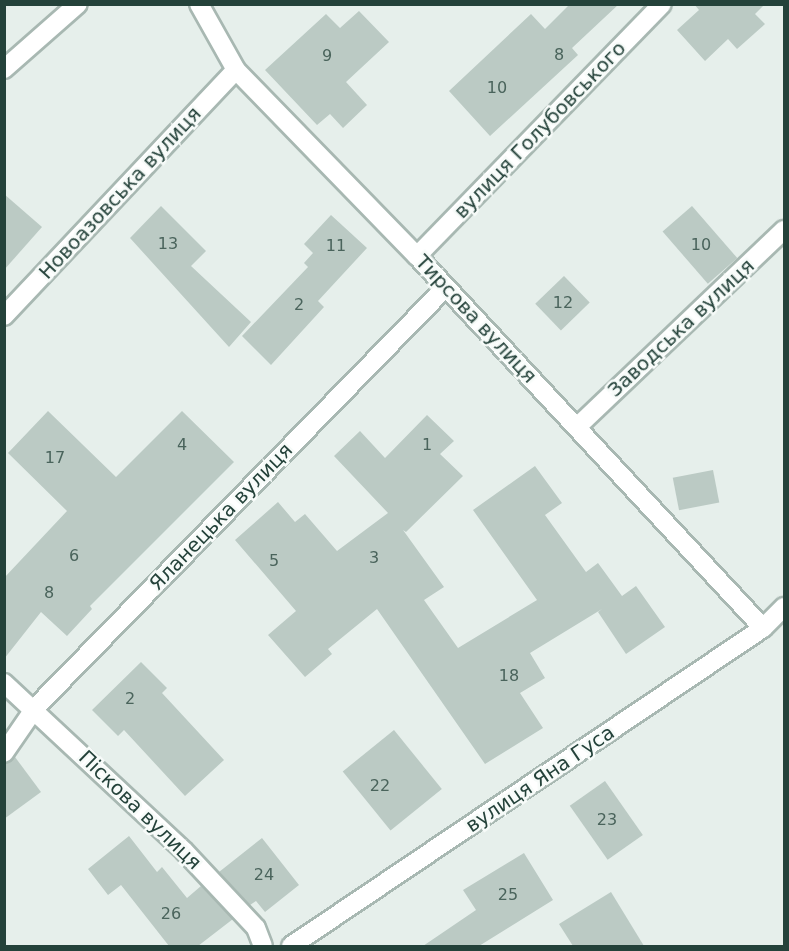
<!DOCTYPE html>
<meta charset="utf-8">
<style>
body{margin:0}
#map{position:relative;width:789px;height:951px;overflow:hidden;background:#e6efeb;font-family:"DejaVu Sans",sans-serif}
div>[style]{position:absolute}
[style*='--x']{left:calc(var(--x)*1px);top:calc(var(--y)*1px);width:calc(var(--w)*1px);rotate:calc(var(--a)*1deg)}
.building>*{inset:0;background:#bbcac4;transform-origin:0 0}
.roads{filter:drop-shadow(2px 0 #a8b8b2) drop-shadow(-2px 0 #a8b8b2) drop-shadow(0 2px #a8b8b2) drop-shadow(0 -2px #a8b8b2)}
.street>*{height:18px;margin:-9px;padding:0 9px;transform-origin:9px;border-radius:9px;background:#fff}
span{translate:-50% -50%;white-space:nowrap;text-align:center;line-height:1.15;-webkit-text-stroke:5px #f7fbf9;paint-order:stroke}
.number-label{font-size:16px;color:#4a645c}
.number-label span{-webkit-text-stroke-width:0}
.street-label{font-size:20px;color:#24423a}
.frame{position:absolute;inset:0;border:6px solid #24423a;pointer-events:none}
</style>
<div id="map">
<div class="building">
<i style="clip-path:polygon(570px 4px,619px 4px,572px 48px,578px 55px,490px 136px,449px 91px,531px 14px,545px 29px)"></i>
<i style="clip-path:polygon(694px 4px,765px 4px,755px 14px,765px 24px,737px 49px,728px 39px,705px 61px,677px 30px,699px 10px)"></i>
<i style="clip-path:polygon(359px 11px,389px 42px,346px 82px,367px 105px,343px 128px,330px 114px,317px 125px,265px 70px,326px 14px,340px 28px)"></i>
<i style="clip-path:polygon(4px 194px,42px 227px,4px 270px)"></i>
<i style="clip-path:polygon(161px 206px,206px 251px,191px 266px,251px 322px,229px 347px,130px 238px)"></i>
<i style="left:692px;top:206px;width:69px;height:39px;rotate:49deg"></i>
<i style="clip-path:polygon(331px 215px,367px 248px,318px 301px,324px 307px,271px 365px,242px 336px,308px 267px,304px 263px,313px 253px,304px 244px)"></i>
<i style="left:564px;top:276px;width:37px;height:40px;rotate:46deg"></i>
<i style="clip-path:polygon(48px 411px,116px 477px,182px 411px,234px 462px,90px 606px,92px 609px,67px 636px,41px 612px,4px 659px,4px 578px,67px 511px,8px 453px)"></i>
<i style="clip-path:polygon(427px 415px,454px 441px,440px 454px,463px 476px,406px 532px,403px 530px,444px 587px,424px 600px,458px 648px,537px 600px,473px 510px,535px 466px,562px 503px,545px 515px,586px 572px,598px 563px,622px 596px,636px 586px,665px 627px,626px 654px,598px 612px,602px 609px,530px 653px,545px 678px,520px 693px,543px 728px,485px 764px,377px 609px,328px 649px,332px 654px,305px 677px,268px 635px,296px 611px,235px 540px,278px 502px,295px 522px,305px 514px,337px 551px,388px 513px,334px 456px,360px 431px,385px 458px)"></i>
<i style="left:713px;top:470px;width:33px;height:41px;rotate:79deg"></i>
<i style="clip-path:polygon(141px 662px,167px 688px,162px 693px,224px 760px,185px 796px,124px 730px,118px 736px,92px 710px)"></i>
<i style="left:394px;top:730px;width:76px;height:66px;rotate:51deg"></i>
<i style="clip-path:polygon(15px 757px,41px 792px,4px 819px,4px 764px)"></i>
<i style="left:605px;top:781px;width:66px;height:43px;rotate:55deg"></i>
<i style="clip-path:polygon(129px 836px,157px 872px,162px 867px,187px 898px,201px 886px,233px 919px,198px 946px,169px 946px,121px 885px,108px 895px,88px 869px)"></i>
<i style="clip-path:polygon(262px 838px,299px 885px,265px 912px,256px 901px,250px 905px,219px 872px)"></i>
<i style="clip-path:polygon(524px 853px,553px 900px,479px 946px,423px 946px,476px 910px,463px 890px)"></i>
<i style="clip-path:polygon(611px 892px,644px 946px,573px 946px,559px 924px)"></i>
</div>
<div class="roads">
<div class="street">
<i style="--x:199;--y:4;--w:76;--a:60.7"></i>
<i style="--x:236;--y:70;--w:260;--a:45.8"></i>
<i style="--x:417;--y:256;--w:508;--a:47.07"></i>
<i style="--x:4;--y:69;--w:98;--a:-41.3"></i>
<i style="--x:417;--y:256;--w:351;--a:-45.8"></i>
<i style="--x:4;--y:316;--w:338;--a:-46.7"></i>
<i style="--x:577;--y:427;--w:286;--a:-43.6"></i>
<i style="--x:4;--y:683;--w:246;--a:43"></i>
<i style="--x:184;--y:851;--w:105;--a:46.9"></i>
<i style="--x:256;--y:928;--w:19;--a:69"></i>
<i style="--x:4;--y:753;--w:55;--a:-55.4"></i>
<i style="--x:35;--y:708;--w:588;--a:-45.69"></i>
<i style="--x:291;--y:946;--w:569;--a:-33.97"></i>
<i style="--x:763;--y:628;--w:30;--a:-45"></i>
</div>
</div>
<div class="number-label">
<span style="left:559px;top:55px">8</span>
<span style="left:327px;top:56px">9</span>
<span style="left:497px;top:88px">10</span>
<span style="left:168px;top:244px">13</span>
<span style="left:701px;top:245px">10</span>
<span style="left:336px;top:246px">11</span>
<span style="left:563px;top:303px">12</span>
<span style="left:299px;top:305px">2</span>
<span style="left:182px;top:445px">4</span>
<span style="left:427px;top:445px">1</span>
<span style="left:55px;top:458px">17</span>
<span style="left:74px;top:556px">6</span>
<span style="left:374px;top:558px">3</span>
<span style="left:274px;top:561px">5</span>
<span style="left:49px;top:593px">8</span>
<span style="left:509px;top:676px">18</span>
<span style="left:130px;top:699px">2</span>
<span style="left:380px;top:786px">22</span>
<span style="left:607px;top:820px">23</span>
<span style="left:264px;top:875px">24</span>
<span style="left:508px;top:895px">25</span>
<span style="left:171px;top:914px">26</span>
</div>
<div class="street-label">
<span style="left:540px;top:130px;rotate:-46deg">вулиця Голубовського</span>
<span style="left:120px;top:193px;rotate:-47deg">Новоазовська вулиця</span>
<span style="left:476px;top:319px;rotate:47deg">Тирсова вулиця</span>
<span style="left:681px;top:328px;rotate:-43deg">Заводська вулиця</span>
<span style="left:221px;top:517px;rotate:-46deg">Яланецька вулиця</span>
<span style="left:540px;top:779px;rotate:-34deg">вулиця Яна Гуса</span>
<span style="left:140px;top:810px;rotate:44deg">Піскова вулиця</span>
</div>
<div class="frame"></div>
</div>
